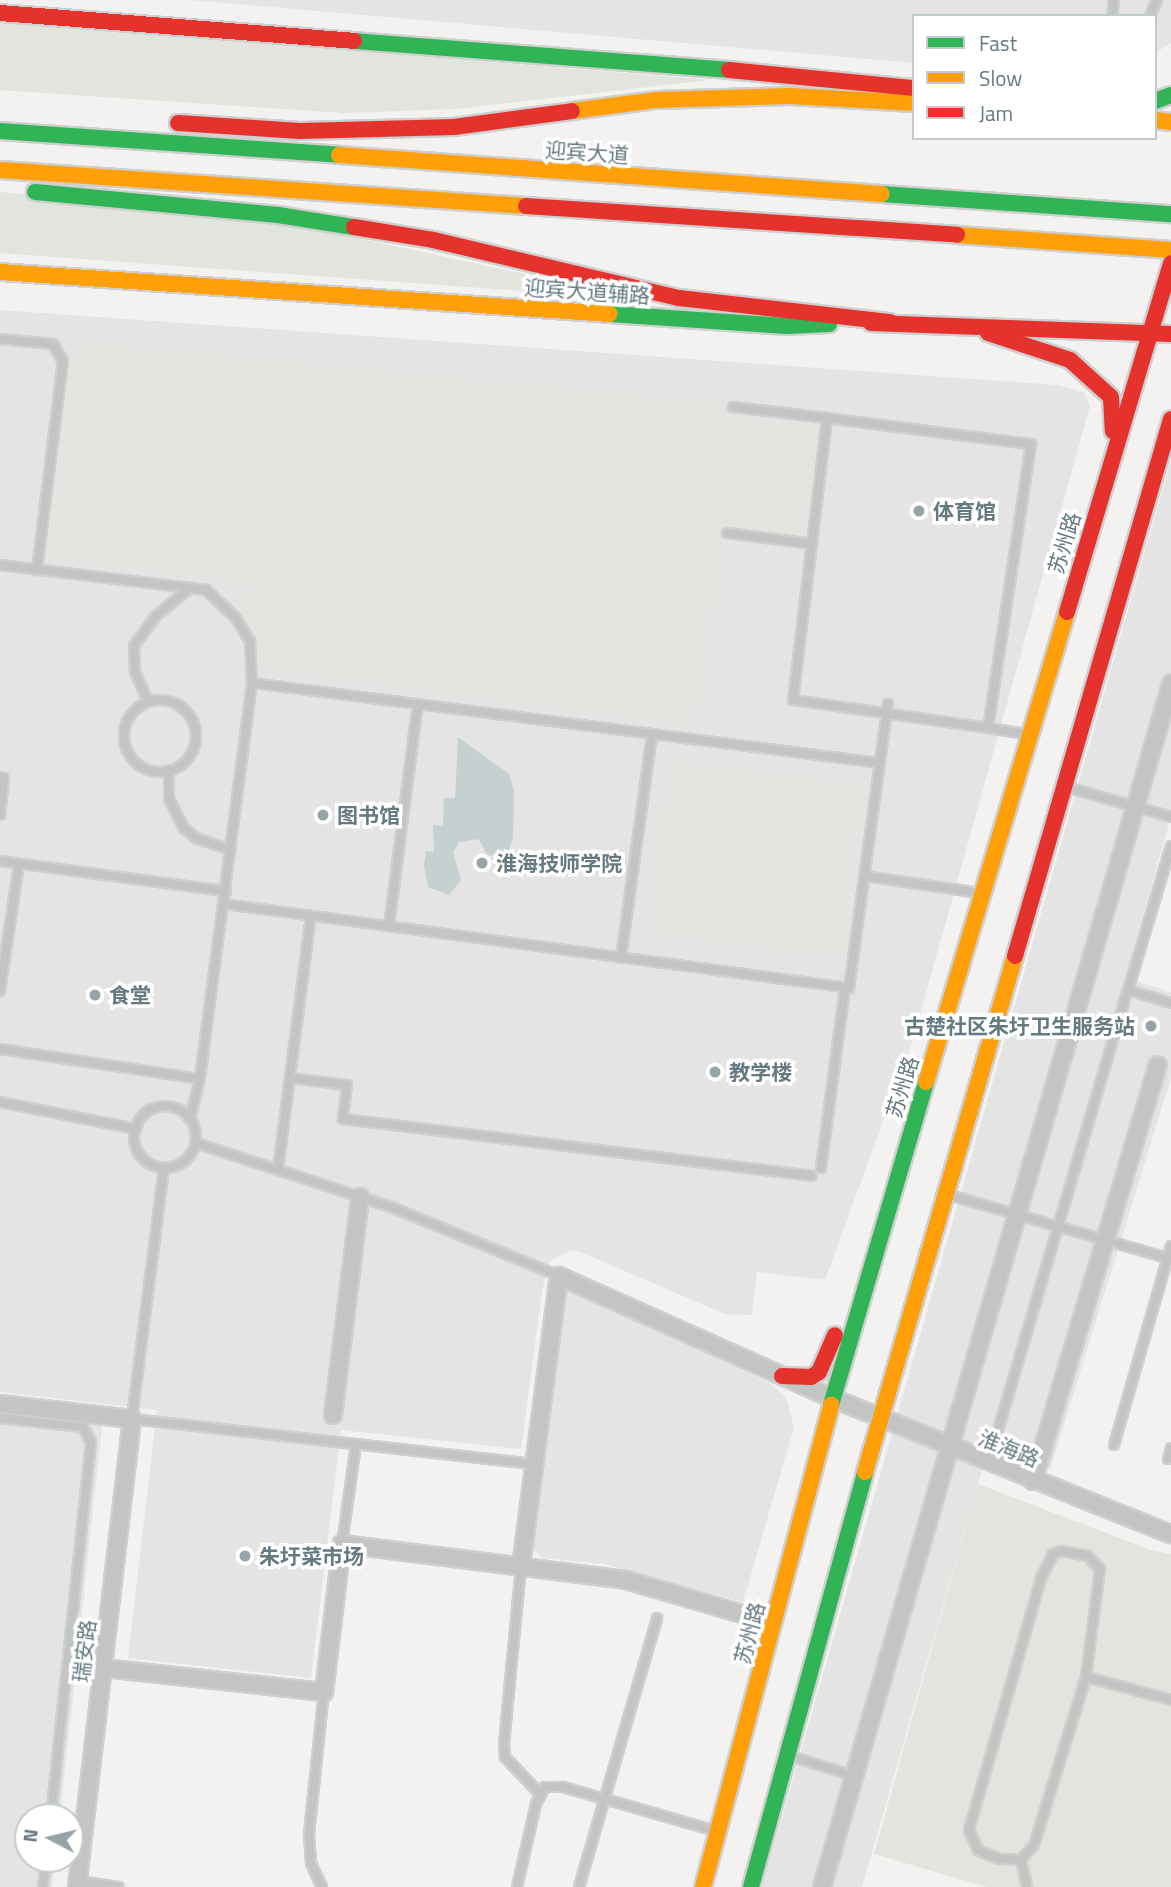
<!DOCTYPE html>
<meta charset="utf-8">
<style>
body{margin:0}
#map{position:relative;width:1171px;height:1887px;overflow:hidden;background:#f3f2f1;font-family:"Titillium Web","Noto Sans SC",sans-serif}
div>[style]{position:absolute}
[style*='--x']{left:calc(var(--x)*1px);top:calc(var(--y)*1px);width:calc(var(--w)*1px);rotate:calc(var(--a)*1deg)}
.built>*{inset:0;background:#e3e4e3}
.green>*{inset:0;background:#e2e4de;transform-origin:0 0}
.water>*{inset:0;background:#c5d1d1}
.roads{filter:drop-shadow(2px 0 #cecfcf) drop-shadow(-2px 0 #cecfcf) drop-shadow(0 2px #cecfcf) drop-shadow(0 -2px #cecfcf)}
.lane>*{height:8px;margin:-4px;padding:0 4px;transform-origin:4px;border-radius:4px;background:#c3c5c5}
.lane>.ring{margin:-4px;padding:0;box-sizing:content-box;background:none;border:8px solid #c3c5c5;border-radius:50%}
.street>*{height:16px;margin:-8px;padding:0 8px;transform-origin:8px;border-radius:8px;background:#c3c5c5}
.fast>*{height:16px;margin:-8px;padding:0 8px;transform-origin:8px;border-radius:8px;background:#30b455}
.slow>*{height:16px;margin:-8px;padding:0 8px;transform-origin:8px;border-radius:8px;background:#ff9f0a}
.jam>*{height:16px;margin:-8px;padding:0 8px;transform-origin:8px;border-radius:8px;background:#e5322d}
.dots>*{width:19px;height:19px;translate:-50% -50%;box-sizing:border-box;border:4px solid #fff;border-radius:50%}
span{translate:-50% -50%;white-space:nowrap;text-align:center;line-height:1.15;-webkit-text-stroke:7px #fff;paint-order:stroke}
.street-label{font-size:21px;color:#647a80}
.poi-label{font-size:21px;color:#647a80;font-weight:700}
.left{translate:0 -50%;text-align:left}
.right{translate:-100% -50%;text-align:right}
.legend{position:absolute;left:912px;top:14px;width:245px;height:126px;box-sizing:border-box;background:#fff;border:2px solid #c1cacc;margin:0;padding:9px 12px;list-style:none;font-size:21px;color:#647a80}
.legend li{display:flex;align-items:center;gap:14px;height:35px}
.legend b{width:35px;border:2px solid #c1cacc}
.north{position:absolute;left:14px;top:1803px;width:70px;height:70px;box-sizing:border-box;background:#fff;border:2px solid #c1cacc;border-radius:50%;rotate:277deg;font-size:19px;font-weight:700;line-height:28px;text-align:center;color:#647a80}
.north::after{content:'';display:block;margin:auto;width:24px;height:32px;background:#96a4a8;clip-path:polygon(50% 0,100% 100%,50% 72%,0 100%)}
</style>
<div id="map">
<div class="built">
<i style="clip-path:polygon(190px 0,1171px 0,1171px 43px,1155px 53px,1155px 16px,914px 16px,914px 63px)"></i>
<i style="clip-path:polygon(0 310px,1057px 385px,1084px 392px,1090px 406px,914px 1036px,825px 1280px,757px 1272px,752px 1315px,725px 1314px,581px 1252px,572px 1250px,550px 1261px,542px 1291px,521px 1449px,341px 1430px,311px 1678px,128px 1658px,157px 1410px,0 1392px)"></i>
<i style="clip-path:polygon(1171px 460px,1171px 817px,1125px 978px,1171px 992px,1171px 1078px,1050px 1470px,989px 1446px,862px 1887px,762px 1887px)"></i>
<i style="clip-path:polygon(563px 1287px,770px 1383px,786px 1398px,794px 1427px,743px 1602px,604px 1564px,542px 1558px,532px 1549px)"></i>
<i style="clip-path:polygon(0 1415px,102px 1426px,60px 1817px,28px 1817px,28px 1859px,55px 1859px,52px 1887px,0 1887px)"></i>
</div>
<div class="green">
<i style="clip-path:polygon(0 22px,710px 80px,456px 109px,342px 113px,0 90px)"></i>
<i style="clip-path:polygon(0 192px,255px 216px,646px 300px,0 253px)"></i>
<i style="clip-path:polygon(75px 343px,726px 405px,725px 418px,818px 427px,802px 537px,724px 526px,691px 725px,262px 668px,247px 619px,250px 583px,50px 558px)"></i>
<i style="left:671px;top:762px;width:191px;height:173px;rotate:7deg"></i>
<i style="clip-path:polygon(978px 1484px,1151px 1550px,1171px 1554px,1171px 1887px,987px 1887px,874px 1854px)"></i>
</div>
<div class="water">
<i style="clip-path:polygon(458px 737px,509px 774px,514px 791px,513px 838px,506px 858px,487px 855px,479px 839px,459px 842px,453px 853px,461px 880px,449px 895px,428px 887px,424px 865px,426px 851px,434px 852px,433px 825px,443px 826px,444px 798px,455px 798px)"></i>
</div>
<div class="roads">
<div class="lane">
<i style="--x:1112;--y:16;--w:16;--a:-83"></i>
<i style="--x:1150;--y:16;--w:17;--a:-66"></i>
<i style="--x:0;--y:339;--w:53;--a:5.4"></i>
<i style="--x:53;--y:344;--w:20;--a:60"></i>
<i style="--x:63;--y:361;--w:211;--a:97.1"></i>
<i style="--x:733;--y:407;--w:95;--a:6.7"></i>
<i style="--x:827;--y:418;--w:206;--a:7.3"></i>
<i style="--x:1031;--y:444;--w:287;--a:98.6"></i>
<i style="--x:988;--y:728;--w:197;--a:-171.8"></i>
<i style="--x:793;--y:700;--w:284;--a:-83.1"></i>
<i style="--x:727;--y:533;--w:86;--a:7.4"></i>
<i style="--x:0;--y:565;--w:208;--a:6.9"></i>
<i style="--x:206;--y:590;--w:40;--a:43"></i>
<i style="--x:235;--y:617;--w:28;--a:58"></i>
<i style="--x:250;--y:641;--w:42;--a:87.3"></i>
<i style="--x:252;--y:683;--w:399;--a:97.5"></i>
<i style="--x:200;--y:1079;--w:40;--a:104.4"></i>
<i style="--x:252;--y:683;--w:633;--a:7.26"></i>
<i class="ring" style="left:124px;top:700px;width:64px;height:64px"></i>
<i style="--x:148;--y:701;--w:32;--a:-114"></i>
<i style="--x:135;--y:672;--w:26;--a:-92"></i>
<i style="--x:134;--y:646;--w:37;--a:-54"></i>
<i style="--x:156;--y:616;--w:44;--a:-39.5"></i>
<i style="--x:988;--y:728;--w:39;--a:9"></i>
<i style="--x:169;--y:770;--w:29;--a:90"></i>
<i style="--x:169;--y:799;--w:33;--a:63"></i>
<i style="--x:184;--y:828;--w:16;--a:40"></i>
<i style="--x:196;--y:838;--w:37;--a:19"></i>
<i style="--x:0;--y:777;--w:4;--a:14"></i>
<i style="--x:4;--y:778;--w:37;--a:96"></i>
<i style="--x:1066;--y:787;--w:109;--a:15.9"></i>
<i style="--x:1171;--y:846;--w:150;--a:106.6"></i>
<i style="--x:1128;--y:990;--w:45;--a:16.8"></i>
<i style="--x:0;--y:861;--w:228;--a:7.6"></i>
<i style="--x:864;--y:876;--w:116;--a:8.4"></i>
<i style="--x:224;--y:904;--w:631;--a:7.65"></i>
<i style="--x:849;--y:988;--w:287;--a:-82.2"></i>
<i style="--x:389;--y:926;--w:224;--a:-82.6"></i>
<i style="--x:621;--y:958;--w:226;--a:-82.1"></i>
<i style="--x:0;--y:991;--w:128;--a:-81.5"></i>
<i style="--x:0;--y:1049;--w:202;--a:8.5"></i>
<i style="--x:291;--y:1078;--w:56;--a:7.1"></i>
<i style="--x:347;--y:1085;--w:34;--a:97"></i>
<i style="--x:343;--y:1119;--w:472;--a:6.9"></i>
<i style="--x:0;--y:1102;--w:139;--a:11.2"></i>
<i class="ring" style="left:134px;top:1106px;width:54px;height:54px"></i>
<i style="--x:196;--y:1143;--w:205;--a:18.2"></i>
<i style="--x:391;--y:1207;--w:182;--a:22.3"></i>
<i style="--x:164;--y:1168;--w:253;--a:97.3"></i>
<i style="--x:132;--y:1419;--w:406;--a:6.4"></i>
<i style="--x:821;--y:1168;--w:182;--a:-82.4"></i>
<i style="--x:278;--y:1169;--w:255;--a:-82.6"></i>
<i style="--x:949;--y:1195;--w:231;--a:16.1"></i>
<i style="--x:0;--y:1418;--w:83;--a:6.2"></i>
<i style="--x:83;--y:1427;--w:17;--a:62"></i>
<i style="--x:91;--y:1442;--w:377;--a:96.1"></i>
<i style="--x:1114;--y:1445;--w:207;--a:-74"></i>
<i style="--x:1168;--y:1459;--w:11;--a:-75"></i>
<i style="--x:989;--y:1461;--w:491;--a:-73.6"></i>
<i style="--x:342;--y:1544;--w:100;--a:-82"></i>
<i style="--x:1061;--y:1551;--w:27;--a:10"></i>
<i style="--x:1088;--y:1556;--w:18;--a:47"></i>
<i style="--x:1100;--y:1569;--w:109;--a:97.4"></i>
<i style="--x:1086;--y:1677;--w:176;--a:107.2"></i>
<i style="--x:1034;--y:1845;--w:20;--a:131"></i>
<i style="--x:1021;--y:1860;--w:22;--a:-177"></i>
<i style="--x:999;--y:1859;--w:23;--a:-157"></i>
<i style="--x:978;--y:1850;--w:22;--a:-114"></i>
<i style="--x:969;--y:1830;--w:264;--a:-74"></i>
<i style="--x:1042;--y:1576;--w:25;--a:-63"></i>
<i style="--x:1053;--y:1554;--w:9;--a:-21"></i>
<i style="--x:521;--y:1567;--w:177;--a:95.5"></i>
<i style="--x:504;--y:1743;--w:14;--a:86"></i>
<i style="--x:505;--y:1757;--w:50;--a:46.6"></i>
<i style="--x:1086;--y:1677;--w:88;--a:15.1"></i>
<i style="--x:790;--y:1756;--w:67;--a:17.4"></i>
<i style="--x:1021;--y:1860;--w:28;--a:77"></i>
<i style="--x:78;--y:1881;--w:41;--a:8.3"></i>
<i style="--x:43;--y:1887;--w:28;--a:-84"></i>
<i style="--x:322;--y:1887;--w:26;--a:-115"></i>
<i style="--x:311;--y:1863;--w:29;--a:-94"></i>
<i style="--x:309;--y:1834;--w:143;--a:-84"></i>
<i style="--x:517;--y:1887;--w:85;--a:-77.1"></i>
<i style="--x:536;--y:1804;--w:19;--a:-62"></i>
<i style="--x:545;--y:1787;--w:18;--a:0"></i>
<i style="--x:563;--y:1787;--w:158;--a:16.1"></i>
<i style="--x:579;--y:1887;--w:280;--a:-73.8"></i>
</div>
<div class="street">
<i style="--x:0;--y:1404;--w:133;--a:6.5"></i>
<i style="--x:132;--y:1419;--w:471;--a:96.7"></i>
<i style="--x:333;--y:1415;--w:220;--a:-82.9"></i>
<i style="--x:1033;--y:1481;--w:434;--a:-73.3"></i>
<i style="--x:521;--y:1567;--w:293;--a:-82.6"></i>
<i style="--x:559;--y:1276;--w:299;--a:24.1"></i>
<i style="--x:832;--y:1398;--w:365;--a:21.9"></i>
<i style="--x:103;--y:1668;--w:222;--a:6.2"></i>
<i style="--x:324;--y:1692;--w:149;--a:-83.1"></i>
<i style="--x:342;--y:1544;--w:286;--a:7.2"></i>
<i style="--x:626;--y:1580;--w:153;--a:16.3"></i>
<i style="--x:822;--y:1887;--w:1253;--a:-73.82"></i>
</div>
<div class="fast">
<i style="--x:354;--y:41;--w:376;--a:4.4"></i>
<i style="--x:1155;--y:101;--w:17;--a:-21"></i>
<i style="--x:0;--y:131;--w:340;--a:4"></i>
<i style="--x:35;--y:192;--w:244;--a:5.4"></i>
<i style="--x:278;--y:215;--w:77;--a:9"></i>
<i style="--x:882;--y:194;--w:290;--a:4"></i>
<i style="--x:610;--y:314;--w:177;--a:3.9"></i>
<i style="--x:787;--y:326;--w:42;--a:-2.7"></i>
<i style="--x:831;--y:1405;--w:337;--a:-73.6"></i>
<i style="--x:751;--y:1887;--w:430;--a:-74.6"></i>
</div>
<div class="slow">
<i style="--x:572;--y:111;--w:86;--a:-7.4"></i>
<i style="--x:657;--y:100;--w:133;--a:-1.7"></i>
<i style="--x:790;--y:96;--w:124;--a:3.2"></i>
<i style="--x:1155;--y:120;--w:16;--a:7"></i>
<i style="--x:339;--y:155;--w:544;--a:4.11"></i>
<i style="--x:0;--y:170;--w:527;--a:3.92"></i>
<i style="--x:957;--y:235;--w:215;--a:4"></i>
<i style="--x:0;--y:272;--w:611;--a:3.94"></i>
<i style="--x:926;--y:1082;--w:491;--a:-73.3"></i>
<i style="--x:865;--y:1472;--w:537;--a:-73.79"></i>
<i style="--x:703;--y:1887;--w:499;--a:-75.1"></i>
</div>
<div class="jam">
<i style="--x:0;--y:13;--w:355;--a:4.5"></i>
<i style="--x:729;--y:70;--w:186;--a:5.6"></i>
<i style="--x:178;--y:123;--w:122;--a:3.8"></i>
<i style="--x:300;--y:131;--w:154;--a:-1.5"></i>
<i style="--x:454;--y:127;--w:119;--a:-7.7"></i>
<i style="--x:526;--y:206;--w:432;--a:3.8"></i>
<i style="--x:354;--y:227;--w:80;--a:9.3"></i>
<i style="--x:433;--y:240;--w:253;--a:13.3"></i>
<i style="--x:679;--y:298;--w:213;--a:6.5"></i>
<i style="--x:871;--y:323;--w:300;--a:2.1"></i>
<i style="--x:988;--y:333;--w:86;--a:18.2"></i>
<i style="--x:1070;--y:360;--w:55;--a:42.1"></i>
<i style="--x:1111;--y:397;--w:34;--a:87"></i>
<i style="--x:1067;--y:612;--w:364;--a:-73.4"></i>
<i style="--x:1015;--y:956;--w:559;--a:-73.8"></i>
<i style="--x:782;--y:1376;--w:29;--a:2"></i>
<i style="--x:811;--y:1377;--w:9;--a:-32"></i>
<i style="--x:819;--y:1372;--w:40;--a:-66.6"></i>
</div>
</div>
<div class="dots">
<i style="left:919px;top:511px;background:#96a4a8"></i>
<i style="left:323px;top:815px;background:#96a4a8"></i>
<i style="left:482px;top:863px;background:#96a4a8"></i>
<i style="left:95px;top:995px;background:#96a4a8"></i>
<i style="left:1151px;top:1026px;background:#96a4a8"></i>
<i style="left:715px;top:1072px;background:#96a4a8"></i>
<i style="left:245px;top:1556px;background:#96a4a8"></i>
</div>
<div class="street-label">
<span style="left:587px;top:152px;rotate:4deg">迎宾大道</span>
<span style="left:587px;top:291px;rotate:4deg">迎宾大道辅路</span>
<span style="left:1064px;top:543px;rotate:-73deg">苏州路</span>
<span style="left:902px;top:1087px;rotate:-73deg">苏州路</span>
<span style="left:1009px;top:1448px;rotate:22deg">淮海路</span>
<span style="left:749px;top:1633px;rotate:-75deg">苏州路</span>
<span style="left:84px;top:1651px;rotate:-83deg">瑞安路</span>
</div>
<div class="poi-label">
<span class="left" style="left:933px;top:511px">体育馆</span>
<span class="left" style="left:337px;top:815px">图书馆</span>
<span class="left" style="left:496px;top:863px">淮海技师学院</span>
<span class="left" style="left:109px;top:995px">食堂</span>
<span class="right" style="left:1135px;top:1026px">古楚社区朱圩卫生服务站</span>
<span class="left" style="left:729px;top:1072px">教学楼</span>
<span class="left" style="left:259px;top:1556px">朱圩菜市场</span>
</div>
<ul class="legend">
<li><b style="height:9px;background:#30b455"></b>Fast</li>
<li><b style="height:9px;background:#ff9f0a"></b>Slow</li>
<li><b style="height:9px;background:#e5322d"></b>Jam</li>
</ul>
<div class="north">N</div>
</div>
